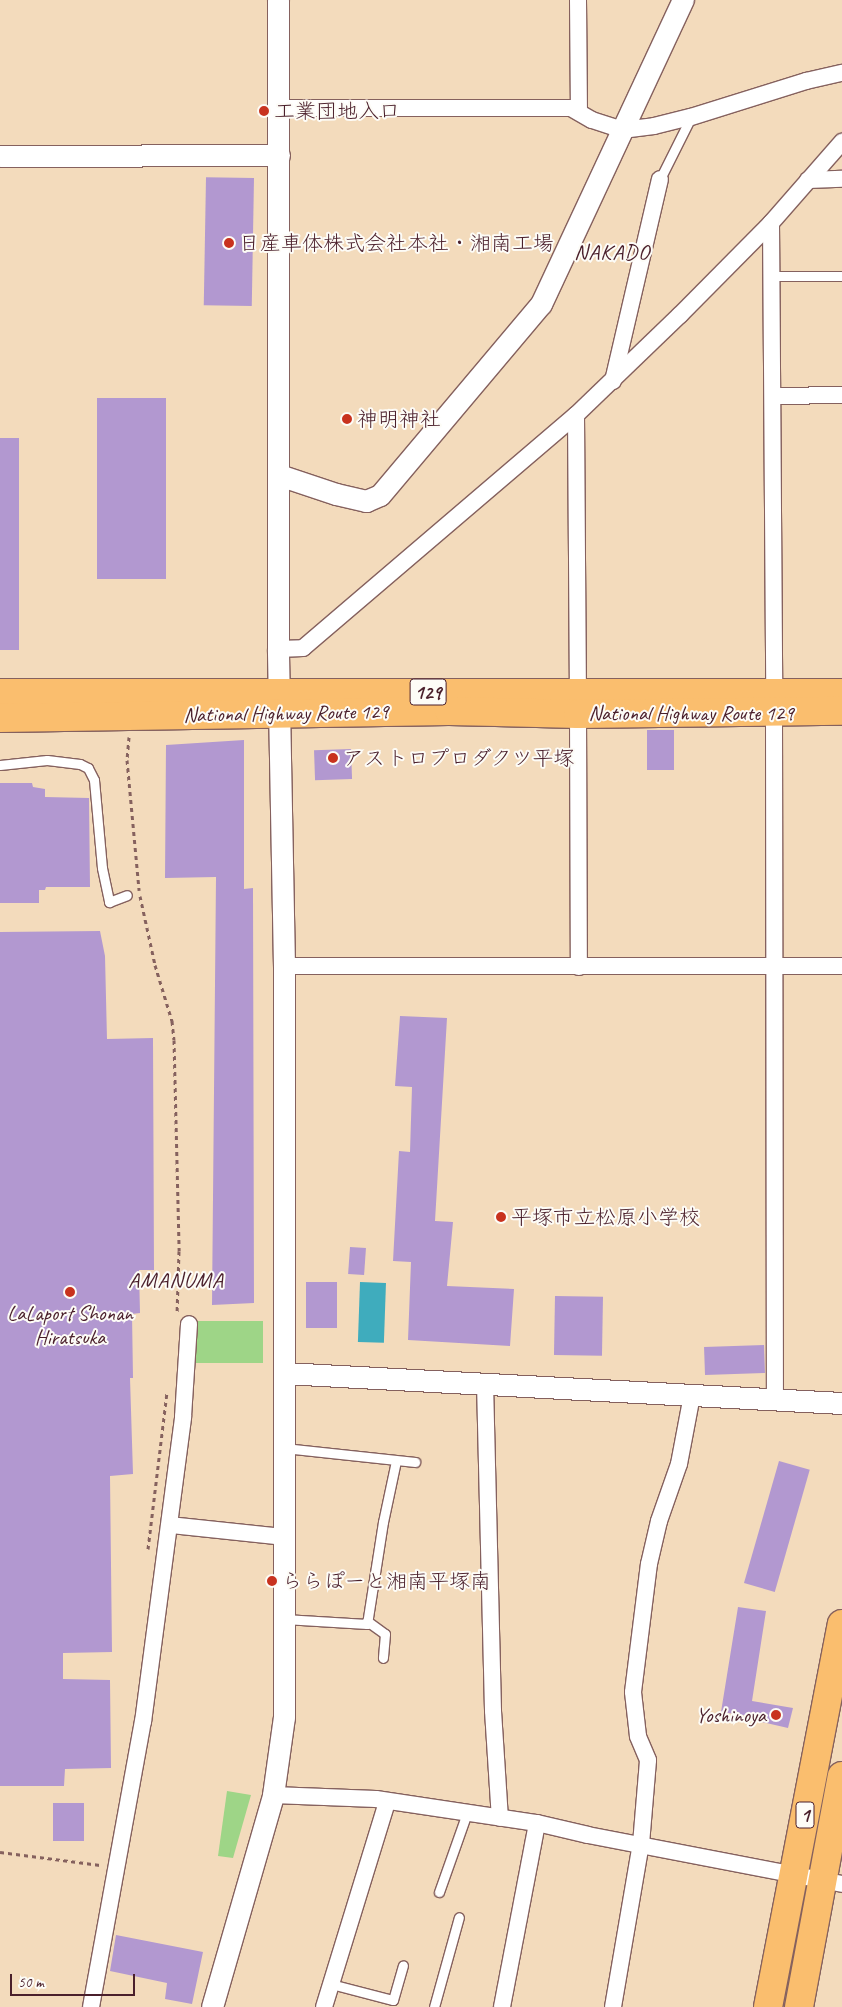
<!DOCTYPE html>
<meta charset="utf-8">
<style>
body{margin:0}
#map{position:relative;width:842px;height:2007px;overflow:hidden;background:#f3dbbc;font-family:Caveat,"Klee One",sans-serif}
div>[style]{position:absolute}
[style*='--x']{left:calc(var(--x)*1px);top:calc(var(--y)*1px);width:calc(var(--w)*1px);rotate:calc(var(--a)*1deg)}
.green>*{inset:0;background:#9ed587;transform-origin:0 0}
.water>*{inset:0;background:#3facbd;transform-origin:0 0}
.building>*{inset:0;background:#b298d0;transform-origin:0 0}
.path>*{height:3px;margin-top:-1.5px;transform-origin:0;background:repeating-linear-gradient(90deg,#85615e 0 4px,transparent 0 8px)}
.roads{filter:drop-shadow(1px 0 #85615e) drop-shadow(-1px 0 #85615e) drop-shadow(0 1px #85615e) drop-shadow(0 -1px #85615e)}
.service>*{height:9px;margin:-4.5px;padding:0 4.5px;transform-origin:4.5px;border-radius:4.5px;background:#fff}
.minor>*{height:16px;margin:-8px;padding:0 8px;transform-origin:8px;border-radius:8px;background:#fff}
.tertiary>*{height:21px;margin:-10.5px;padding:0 10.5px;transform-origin:10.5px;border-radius:10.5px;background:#fff}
.trunk>*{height:28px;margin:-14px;padding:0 14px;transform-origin:14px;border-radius:14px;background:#fabe6e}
.dots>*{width:14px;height:14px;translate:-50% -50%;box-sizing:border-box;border:2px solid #fdfcf7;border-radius:50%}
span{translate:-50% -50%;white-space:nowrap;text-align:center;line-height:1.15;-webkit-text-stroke:4px #fdfcf7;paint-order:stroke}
.shield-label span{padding:1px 4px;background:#fdfcf7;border:1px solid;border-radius:4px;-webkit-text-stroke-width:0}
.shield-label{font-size:20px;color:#4a1f2b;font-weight:700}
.poi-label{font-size:21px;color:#4a1f2b}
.left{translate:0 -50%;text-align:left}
.right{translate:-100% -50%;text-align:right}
.street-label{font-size:21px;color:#4a1f2b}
.neighbourhood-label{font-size:22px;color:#4a1f2b;letter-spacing:1px}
.scale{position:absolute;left:10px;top:1974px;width:125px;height:22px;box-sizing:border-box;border:2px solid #4a1f2b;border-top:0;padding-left:6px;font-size:15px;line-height:18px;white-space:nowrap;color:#4a1f2b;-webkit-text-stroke:4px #fdfcf7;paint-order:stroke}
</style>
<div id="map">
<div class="green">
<i style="left:263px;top:1321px;width:42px;height:67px;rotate:90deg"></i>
<i style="clip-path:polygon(227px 1791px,251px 1795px,233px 1858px,218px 1856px)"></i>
</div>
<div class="water">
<i style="left:360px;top:1282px;width:26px;height:60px;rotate:2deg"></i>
</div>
<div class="building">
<i style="left:254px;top:178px;width:128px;height:48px;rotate:91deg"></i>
<i style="left:166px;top:398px;width:181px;height:69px;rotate:90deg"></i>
<i style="left:0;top:438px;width:19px;height:212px"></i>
<i style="left:674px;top:730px;width:40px;height:27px;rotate:90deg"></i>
<i style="clip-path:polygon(244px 740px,244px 889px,253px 888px,254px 1303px,212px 1305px,216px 877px,165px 878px,166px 745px)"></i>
<i style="left:351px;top:749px;width:30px;height:37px;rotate:88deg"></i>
<i style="clip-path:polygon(0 783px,32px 783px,33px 787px,45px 789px,45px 797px,89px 798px,90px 887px,46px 887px,45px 890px,39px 890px,39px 903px,0 903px)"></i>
<i style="clip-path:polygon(100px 931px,105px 956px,107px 1039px,153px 1038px,154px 1270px,139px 1270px,140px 1313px,132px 1314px,133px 1378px,130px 1378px,133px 1474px,110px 1476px,112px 1652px,63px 1653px,63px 1679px,110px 1680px,111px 1768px,65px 1769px,64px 1786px,0 1786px,0 932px)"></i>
<i style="clip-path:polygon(400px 1016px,447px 1018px,435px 1221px,453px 1222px,447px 1286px,514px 1289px,510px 1346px,408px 1340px,411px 1262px,393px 1261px,399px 1151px,410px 1152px,412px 1087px,395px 1086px)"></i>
<i style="left:350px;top:1247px;width:16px;height:27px;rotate:4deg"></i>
<i style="left:306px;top:1282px;width:31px;height:46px"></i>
<i style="left:555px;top:1296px;width:48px;height:59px;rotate:1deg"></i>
<i style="left:764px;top:1345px;width:28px;height:60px;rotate:88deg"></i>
<i style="left:779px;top:1461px;width:32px;height:127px;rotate:16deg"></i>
<i style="clip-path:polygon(738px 1607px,766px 1611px,752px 1701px,793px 1708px,788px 1728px,762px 1722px,763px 1718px,721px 1712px)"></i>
<i style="left:53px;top:1803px;width:31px;height:38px"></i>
<i style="clip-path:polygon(116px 1935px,203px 1952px,192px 2004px,165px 1999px,167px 1983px,110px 1971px)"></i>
</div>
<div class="path">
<i style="--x:129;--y:737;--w:23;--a:95"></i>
<i style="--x:127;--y:760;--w:131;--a:84.7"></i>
<i style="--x:140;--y:896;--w:71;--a:77.7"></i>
<i style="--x:155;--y:965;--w:59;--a:73.1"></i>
<i style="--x:172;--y:1021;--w:19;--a:84"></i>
<i style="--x:174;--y:1040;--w:211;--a:88.6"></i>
<i style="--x:179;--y:1251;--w:62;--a:91.8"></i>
<i style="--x:148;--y:1549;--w:159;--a:-83.1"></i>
<i style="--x:0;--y:1852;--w:101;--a:7.4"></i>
</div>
<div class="roads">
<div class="service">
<i style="--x:660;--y:179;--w:69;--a:-63.4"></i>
<i style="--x:772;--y:276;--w:70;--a:0"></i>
<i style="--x:0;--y:765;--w:47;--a:-6.1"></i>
<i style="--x:47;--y:760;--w:33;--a:7"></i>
<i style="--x:80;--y:764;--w:9;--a:27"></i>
<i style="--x:88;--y:768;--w:13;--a:63"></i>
<i style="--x:94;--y:780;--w:88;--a:84.8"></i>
<i style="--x:102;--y:868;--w:35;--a:78"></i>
<i style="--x:109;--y:902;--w:19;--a:-21"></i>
<i style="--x:284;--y:1448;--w:132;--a:6.1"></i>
<i style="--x:284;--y:1619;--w:83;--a:3.4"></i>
<i style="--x:367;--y:1624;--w:103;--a:-81.1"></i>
<i style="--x:383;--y:1522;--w:62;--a:-78"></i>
<i style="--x:367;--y:1621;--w:22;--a:36"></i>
<i style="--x:385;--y:1634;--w:24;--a:95"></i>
<i style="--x:439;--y:1892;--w:84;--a:-70.5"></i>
<i style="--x:331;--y:1984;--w:64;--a:14.5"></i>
<i style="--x:393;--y:2000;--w:36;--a:-74"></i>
<i style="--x:434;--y:2007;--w:93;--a:-74.5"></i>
</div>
<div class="minor">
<i style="--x:578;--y:0;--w:112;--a:89.5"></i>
<i style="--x:278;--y:108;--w:293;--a:0"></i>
<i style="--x:571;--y:108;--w:24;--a:30"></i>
<i style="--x:592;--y:120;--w:32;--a:18"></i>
<i style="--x:622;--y:130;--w:32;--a:-7"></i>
<i style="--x:654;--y:126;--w:38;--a:-14"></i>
<i style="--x:691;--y:117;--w:121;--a:-17.4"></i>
<i style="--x:806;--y:81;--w:37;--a:-13"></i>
<i style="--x:808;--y:180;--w:34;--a:-2"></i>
<i style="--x:771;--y:223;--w:469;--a:89.6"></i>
<i style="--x:613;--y:381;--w:207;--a:-76.9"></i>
<i style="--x:773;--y:396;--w:69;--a:-0.8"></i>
<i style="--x:576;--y:415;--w:276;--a:89.6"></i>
<i style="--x:278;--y:649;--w:25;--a:-2"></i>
<i style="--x:303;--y:648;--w:359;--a:-40.5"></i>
<i style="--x:576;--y:415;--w:144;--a:-43.9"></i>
<i style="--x:680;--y:315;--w:129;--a:-45.3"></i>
<i style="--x:771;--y:223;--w:108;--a:-48.8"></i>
<i style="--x:774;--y:713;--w:688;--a:89.92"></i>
<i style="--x:578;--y:714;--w:253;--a:89.8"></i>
<i style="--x:284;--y:966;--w:558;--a:0"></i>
<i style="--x:485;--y:1383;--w:328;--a:88.6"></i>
<i style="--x:493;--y:1711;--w:107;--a:86.3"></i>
<i style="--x:170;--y:1525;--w:115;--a:6"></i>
<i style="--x:273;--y:1795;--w:103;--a:2.2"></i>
<i style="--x:376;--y:1799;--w:163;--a:8.5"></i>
<i style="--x:537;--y:1823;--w:52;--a:13.2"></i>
<i style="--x:588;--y:1835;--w:259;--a:10.9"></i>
<i style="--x:91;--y:2007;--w:290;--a:-79.7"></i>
<i style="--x:143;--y:1722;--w:308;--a:-82.5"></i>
<i style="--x:183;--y:1417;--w:93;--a:-86.3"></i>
<i style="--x:324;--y:2007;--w:214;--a:-72.9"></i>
<i style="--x:502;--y:2007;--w:187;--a:-79.2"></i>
<i style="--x:613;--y:2007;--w:165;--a:-80.3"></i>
<i style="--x:641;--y:1844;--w:84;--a:-85.2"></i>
<i style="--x:648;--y:1760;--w:26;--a:-113"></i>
<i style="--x:638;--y:1736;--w:44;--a:-96.5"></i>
<i style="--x:633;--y:1692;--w:129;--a:-82.9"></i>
<i style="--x:649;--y:1564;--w:44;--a:-76.9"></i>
<i style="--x:659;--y:1521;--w:60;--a:-70.7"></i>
<i style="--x:679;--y:1464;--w:70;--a:-79.3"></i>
</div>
<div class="tertiary">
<i style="--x:0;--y:156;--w:279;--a:-0.2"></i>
<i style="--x:279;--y:475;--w:60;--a:18.4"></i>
<i style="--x:336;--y:494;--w:31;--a:13"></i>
<i style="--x:366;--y:501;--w:15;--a:-23"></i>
<i style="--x:380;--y:495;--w:250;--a:-49.9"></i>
<i style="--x:541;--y:304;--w:336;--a:-65"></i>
<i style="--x:284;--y:1373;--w:559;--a:3.08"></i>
<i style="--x:212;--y:2007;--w:221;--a:-73.9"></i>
<i style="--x:273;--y:1795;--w:79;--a:-82"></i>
<i style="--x:284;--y:1717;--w:751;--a:-90"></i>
<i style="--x:284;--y:966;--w:317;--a:-91.1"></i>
<i style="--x:278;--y:649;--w:649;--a:-90"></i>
</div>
<div class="trunk">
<i style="--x:0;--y:693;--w:842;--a:0"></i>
<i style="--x:0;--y:718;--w:449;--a:-0.9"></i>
<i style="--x:449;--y:711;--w:129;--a:1.3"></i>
<i style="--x:578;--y:714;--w:264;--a:-0.7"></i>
<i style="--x:768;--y:2007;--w:390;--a:-79.1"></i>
<i style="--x:799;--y:2007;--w:235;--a:-79.5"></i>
</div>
</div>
<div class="dots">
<i style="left:264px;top:111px;background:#c8321e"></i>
<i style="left:229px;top:243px;background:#c8321e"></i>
<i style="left:347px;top:419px;background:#c8321e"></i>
<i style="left:333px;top:758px;background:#c8321e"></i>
<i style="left:501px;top:1217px;background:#c8321e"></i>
<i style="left:70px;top:1292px;background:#c8321e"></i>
<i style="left:272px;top:1581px;background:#c8321e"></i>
<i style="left:776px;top:1715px;background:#c8321e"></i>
</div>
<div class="shield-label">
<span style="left:428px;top:692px">129</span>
<span style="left:805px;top:1815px">1</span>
</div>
<div class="poi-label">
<span class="left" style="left:274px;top:111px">工業団地入口</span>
<span class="left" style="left:239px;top:243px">日産車体株式会社本社・湘南工場</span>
<span class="left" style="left:357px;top:419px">神明神社</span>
<span class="left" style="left:343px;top:758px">アストロプロダクツ平塚</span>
<span class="left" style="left:511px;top:1217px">平塚市立松原小学校</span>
<span style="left:70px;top:1325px">LaLaport Shonan<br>Hiratsuka</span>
<span class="left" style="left:282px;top:1581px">ららぽーと湘南平塚南</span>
<span class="right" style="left:766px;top:1715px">Yoshinoya</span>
</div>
<div class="street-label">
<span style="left:286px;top:713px;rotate:-1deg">National Highway Route 129</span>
<span style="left:691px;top:713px">National Highway Route 129</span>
</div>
<div class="neighbourhood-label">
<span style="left:612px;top:253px">NAKADO</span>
<span style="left:176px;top:1281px">AMANUMA</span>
</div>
<div class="scale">50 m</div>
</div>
